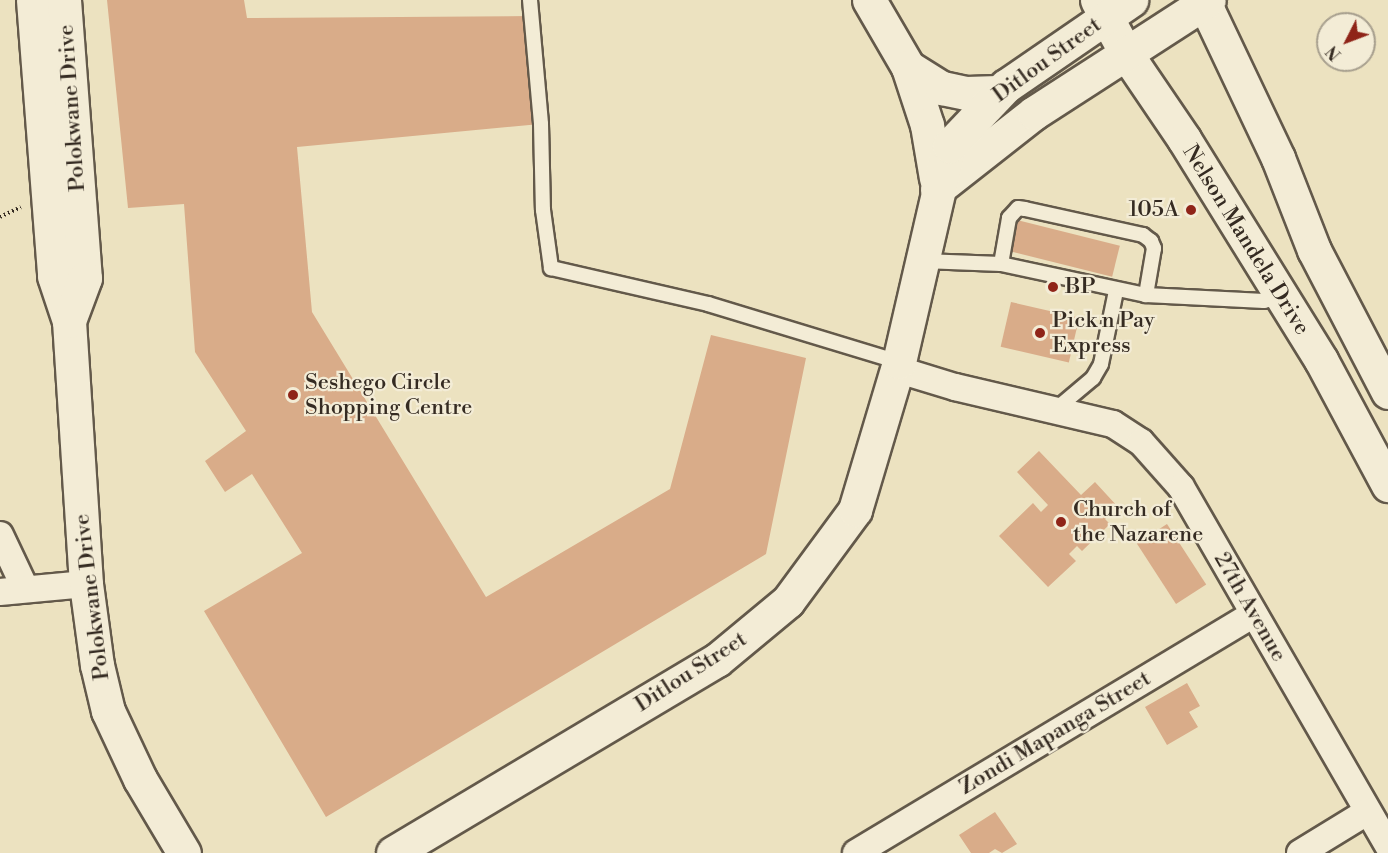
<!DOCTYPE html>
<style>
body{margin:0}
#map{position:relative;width:1388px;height:853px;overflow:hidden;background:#ece2c0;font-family:"Libre Bodoni",serif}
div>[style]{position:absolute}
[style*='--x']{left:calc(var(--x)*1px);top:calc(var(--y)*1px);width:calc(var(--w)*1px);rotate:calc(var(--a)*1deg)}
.building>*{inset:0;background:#d9ac89;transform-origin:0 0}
.path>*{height:4px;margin-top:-2px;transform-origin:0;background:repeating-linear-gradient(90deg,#352b22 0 1.5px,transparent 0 4.5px)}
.roads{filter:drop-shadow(2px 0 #63594a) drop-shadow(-2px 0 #63594a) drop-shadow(0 2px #63594a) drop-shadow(0 -2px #63594a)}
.lane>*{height:14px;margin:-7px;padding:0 7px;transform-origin:7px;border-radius:7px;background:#f3ecd6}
.street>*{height:26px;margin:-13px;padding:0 13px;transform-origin:13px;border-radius:13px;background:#f3ecd6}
.secondary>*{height:33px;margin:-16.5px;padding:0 16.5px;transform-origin:16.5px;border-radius:16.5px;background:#f3ecd6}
.dots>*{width:16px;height:16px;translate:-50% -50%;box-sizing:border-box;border:3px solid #f3ecd6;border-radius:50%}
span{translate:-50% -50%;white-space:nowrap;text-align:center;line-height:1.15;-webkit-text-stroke:4.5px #f3ecd6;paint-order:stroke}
.street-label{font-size:22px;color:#352b22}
.poi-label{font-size:22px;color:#352b22}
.right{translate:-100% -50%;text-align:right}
.left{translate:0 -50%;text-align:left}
.north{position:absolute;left:1316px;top:12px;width:60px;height:60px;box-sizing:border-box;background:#f3ecd6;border:2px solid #a79f8e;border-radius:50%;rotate:228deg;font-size:16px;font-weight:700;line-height:24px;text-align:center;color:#352b22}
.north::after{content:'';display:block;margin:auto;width:21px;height:27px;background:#8f2418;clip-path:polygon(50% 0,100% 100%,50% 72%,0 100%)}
</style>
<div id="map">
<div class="building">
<i style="clip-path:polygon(107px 0,244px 0,247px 18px,530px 16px,540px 124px,297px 147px,312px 312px,486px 597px,670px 489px,711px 335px,806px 358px,766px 554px,326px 817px,204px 611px,302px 553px,252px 474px,225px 492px,205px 461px,246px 431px,195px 352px,184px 204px,128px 208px)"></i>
<i style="left:1017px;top:220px;width:106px;height:32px;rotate:14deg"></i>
<i style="left:1011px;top:302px;width:70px;height:46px;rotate:13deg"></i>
<i style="clip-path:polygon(1039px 451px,1081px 495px,1095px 482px,1118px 507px,1105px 519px,1110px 524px,1082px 551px,1077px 546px,1069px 554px,1076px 561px,1048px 587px,999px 536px,1033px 503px,1041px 512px,1048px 505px,1017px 472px)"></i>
<i style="left:1167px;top:524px;width:72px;height:36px;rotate:57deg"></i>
<i style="clip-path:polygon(1187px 683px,1200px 706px,1189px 712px,1198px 727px,1167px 745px,1145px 707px)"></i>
<i style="clip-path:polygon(995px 812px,1017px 844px,1002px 853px,995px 849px,989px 853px,971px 853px,959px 835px)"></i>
</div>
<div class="path">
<i style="--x:0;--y:217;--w:23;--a:-25"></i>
</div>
<div class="roads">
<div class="lane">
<i style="--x:530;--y:0;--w:124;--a:84.9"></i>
<i style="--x:541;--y:124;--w:86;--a:88.7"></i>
<i style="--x:543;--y:210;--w:59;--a:82.1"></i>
<i style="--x:551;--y:268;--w:161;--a:12.9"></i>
<i style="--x:708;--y:304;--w:200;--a:16.9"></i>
<i style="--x:923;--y:261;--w:78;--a:2.2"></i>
<i style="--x:1001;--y:264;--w:148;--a:12.1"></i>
<i style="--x:1146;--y:295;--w:118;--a:2.9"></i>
<i style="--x:1264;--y:301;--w:17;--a:-13"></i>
<i style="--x:1001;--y:264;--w:47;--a:-80.1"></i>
<i style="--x:1009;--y:218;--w:13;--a:-48"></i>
<i style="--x:1018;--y:208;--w:7;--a:8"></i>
<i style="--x:1025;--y:209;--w:121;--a:12.4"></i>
<i style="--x:1143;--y:235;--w:10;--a:37"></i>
<i style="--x:1151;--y:241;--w:8;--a:67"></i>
<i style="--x:1154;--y:248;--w:48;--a:99.7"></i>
<i style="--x:1055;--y:410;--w:50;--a:-40.1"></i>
<i style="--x:1093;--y:378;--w:16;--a:-60"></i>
<i style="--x:1101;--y:364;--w:75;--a:-78.4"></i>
</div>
<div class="street">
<i style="--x:896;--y:369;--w:62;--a:17"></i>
<i style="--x:955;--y:387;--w:162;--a:13.2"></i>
<i style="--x:1113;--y:424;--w:33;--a:33"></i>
<i style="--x:1141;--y:442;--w:60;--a:48.4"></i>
<i style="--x:1181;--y:487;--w:414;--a:60"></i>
<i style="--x:0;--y:535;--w:59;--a:64.7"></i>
<i style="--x:0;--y:592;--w:86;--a:-5.3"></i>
<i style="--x:856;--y:853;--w:464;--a:-31"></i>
<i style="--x:1300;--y:853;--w:79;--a:-31.5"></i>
</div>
<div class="secondary">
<i style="--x:33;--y:0;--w:277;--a:85.6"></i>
<i style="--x:54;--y:276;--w:47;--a:71.6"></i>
<i style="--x:69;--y:321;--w:264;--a:86.3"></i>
<i style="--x:86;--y:584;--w:82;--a:82.3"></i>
<i style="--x:97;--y:665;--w:47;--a:76.6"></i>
<i style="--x:108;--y:711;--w:75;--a:64.8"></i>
<i style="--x:140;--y:779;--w:86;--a:59.3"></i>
<i style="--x:64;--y:0;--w:279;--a:85.7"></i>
<i style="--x:85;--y:278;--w:46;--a:110.4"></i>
<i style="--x:869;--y:0;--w:78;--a:59.8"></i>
<i style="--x:908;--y:67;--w:61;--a:71.9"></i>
<i style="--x:927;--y:125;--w:54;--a:80.4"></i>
<i style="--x:1097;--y:0;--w:63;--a:61.4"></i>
<i style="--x:1127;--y:55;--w:102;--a:55.8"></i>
<i style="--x:1184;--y:139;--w:260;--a:58.2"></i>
<i style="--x:1321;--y:360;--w:142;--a:61.8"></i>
<i style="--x:1203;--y:0;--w:175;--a:64.6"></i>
<i style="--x:1278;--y:158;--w:99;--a:68.6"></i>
<i style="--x:1314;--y:250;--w:160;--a:62.5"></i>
<i style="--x:908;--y:67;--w:40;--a:32"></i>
<i style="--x:942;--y:88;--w:25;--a:12"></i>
<i style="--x:966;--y:93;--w:32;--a:-2"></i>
<i style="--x:937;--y:189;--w:123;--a:-38.1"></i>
<i style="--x:1034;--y:113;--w:208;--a:-32.9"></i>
<i style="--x:393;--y:853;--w:377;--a:-30.8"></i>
<i style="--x:717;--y:660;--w:92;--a:-39.7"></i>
<i style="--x:788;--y:601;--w:113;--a:-53.6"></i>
<i style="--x:855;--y:510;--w:154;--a:-73.4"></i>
<i style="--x:899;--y:362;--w:222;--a:-77"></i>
<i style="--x:949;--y:146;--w:83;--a:-46.5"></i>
<i style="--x:1006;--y:86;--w:152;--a:-34.5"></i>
</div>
</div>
<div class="dots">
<i style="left:1191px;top:210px;background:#8f2418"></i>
<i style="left:1053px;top:287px;background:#8f2418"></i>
<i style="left:1040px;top:333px;background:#8f2418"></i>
<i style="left:293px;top:395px;background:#8f2418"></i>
<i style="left:1061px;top:522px;background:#8f2418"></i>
</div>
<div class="street-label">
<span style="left:1047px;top:60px;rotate:-36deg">Ditlou Street</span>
<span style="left:72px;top:108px;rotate:-94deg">Polokwane Drive</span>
<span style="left:1246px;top:240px;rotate:58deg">Nelson Mandela Drive</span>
<span style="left:92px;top:597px;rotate:-97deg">Polokwane Drive</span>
<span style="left:1250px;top:607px;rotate:60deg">27th Avenue</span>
<span style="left:691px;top:672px;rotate:-33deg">Ditlou Street</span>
<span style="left:1055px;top:733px;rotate:-31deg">Zondi Mapanga Street</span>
</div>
<div class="poi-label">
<span class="right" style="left:1179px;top:210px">105A</span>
<span class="left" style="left:1065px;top:287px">BP</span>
<span class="left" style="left:1052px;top:333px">Pick n Pay<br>Express</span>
<span class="left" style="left:305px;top:395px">Seshego Circle<br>Shopping Centre</span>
<span class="left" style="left:1073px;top:522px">Church of<br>the Nazarene</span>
</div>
<div class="north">N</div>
</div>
